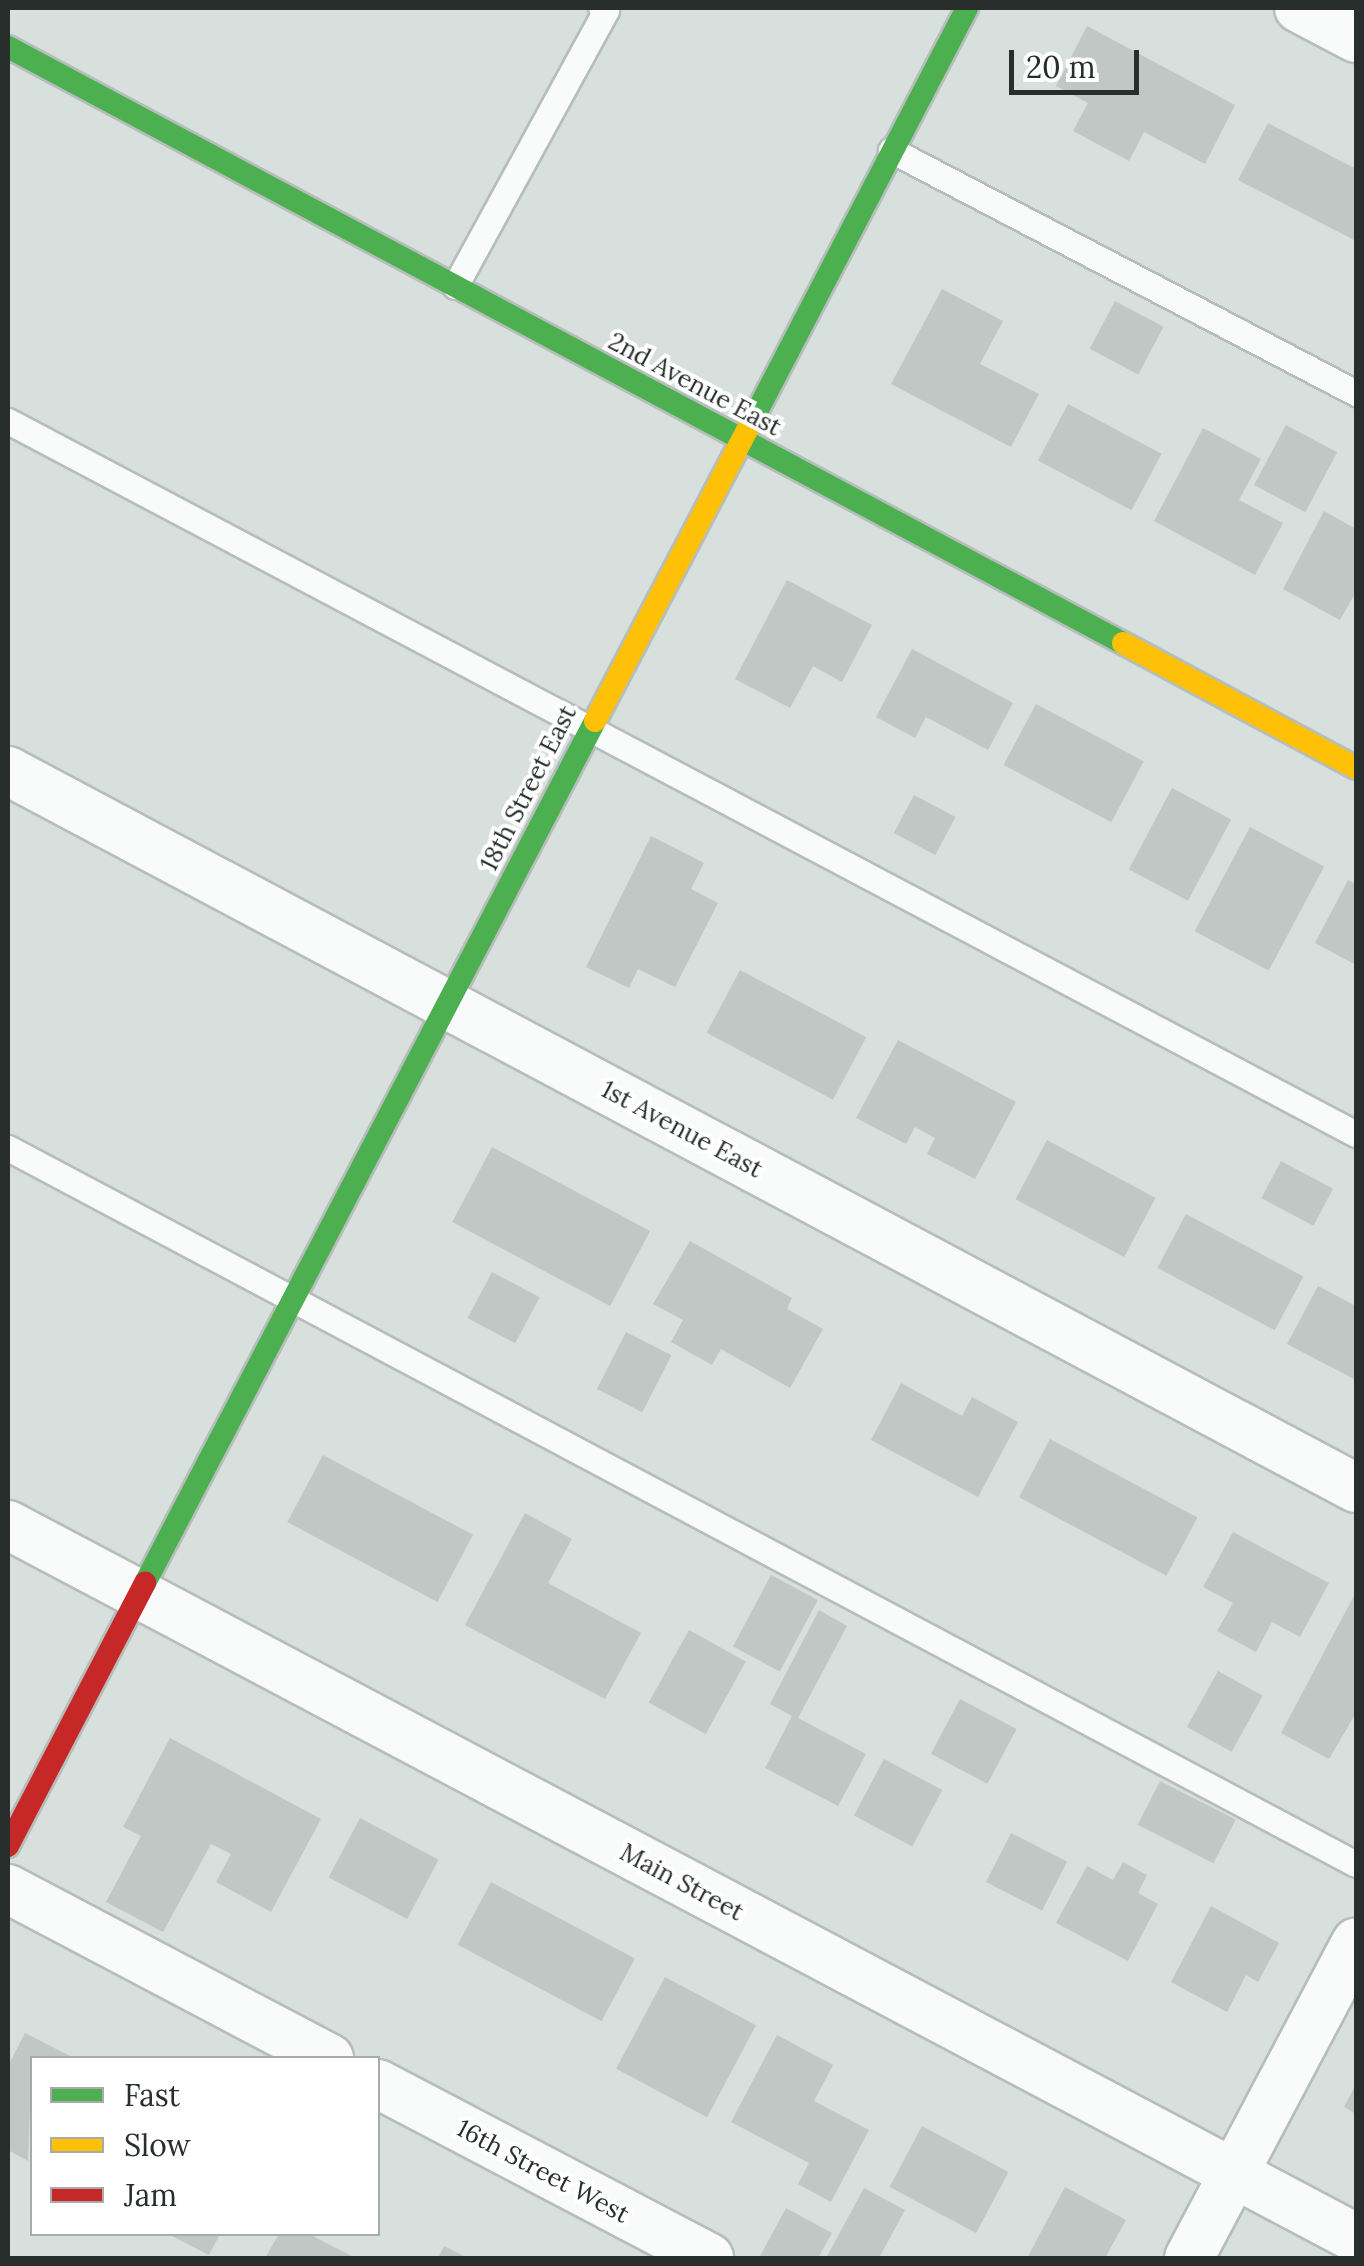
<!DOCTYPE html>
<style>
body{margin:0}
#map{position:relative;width:1364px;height:2266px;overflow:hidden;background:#d7e0dc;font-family:Lora,serif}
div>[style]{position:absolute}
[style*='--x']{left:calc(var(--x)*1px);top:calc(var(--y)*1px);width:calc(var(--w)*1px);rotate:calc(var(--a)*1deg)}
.building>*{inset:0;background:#c0c7c4;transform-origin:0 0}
.roads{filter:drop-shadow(2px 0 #b6bdba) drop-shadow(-2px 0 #b6bdba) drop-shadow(0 2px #b6bdba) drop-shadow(0 -2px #b6bdba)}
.lane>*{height:25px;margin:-12.5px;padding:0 12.5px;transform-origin:12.5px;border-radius:12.5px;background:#f9fafa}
.street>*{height:48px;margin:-24px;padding:0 24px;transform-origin:24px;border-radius:24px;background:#f9fafa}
.fast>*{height:22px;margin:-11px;padding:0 11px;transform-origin:11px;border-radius:11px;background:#4caf50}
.slow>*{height:22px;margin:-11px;padding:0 11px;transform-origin:11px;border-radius:11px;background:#ffc107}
.jam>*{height:22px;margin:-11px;padding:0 11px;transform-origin:11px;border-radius:11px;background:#c62828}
span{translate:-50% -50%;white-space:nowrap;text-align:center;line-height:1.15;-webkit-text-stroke:8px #fff;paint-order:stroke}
.street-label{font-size:25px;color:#282e2b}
.frame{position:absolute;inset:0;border:10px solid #282e2b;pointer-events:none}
.legend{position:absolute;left:30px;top:2056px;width:350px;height:180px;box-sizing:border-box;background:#fff;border:2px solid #a9abaa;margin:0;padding:12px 18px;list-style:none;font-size:30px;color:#282e2b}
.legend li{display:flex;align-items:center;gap:20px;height:50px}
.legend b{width:50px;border:2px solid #a9abaa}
.scale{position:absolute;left:1009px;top:50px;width:130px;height:45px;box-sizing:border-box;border:5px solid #282e2b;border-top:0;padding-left:12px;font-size:30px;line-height:35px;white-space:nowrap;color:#282e2b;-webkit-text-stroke:8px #fff;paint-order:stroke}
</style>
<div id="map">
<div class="building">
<i style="clip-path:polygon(1087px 26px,1235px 105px,1205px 164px,1144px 132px,1129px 161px,1073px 131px,1088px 103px,1056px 86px)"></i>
<i style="clip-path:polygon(1268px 123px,1356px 169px,1356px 241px,1238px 180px)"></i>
<i style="clip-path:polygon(942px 289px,1003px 321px,980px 364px,1039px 394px,1011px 447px,891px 384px)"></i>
<i style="left:1115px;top:301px;width:55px;height:54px;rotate:28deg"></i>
<i style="left:1068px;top:404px;width:106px;height:64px;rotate:28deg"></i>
<i style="left:1286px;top:425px;width:58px;height:68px;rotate:28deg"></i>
<i style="clip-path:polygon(1203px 428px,1261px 459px,1239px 500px,1283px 523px,1255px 575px,1154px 521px)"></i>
<i style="clip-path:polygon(1324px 511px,1356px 529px,1356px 592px,1340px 620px,1283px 589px)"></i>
<i style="clip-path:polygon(787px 580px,872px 625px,842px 682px,813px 666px,790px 708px,735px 679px)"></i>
<i style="clip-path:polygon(912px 649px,1013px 703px,988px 750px,926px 717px,915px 738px,876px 717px)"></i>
<i style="left:1036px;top:704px;width:122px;height:69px;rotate:28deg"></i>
<i style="left:1172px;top:788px;width:67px;height:92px;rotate:28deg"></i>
<i style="left:914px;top:795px;width:47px;height:43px;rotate:28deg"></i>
<i style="left:1250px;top:827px;width:84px;height:118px;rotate:28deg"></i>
<i style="clip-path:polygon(651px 836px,704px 863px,691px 889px,718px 903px,675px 987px,638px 969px,629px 988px,586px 967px)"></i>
<i style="clip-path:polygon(1348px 880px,1356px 884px,1356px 965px,1315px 943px)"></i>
<i style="left:740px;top:970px;width:143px;height:71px;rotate:28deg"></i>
<i style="clip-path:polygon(898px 1040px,1016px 1102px,975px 1179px,927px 1154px,935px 1138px,915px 1127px,906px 1144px,856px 1118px)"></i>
<i style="left:1047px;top:1140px;width:123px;height:67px;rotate:28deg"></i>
<i style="left:492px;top:1147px;width:179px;height:85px;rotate:28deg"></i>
<i style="left:1281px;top:1161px;width:59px;height:42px;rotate:28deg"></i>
<i style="left:1186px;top:1214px;width:133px;height:61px;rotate:28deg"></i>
<i style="clip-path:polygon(690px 1241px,792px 1298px,787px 1309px,823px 1329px,790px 1388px,721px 1349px,712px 1365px,671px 1342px,683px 1320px,653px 1304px)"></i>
<i style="left:492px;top:1272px;width:54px;height:52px;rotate:28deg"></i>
<i style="clip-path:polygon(1318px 1286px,1356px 1306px,1356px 1380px,1287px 1344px)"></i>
<i style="left:626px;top:1332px;width:51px;height:64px;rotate:27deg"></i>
<i style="clip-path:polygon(901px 1383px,962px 1416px,972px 1397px,1018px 1422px,978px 1497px,871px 1440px)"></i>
<i style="left:1050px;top:1439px;width:167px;height:66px;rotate:28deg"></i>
<i style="left:323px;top:1455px;width:170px;height:76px;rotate:28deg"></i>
<i style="clip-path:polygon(525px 1513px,572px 1539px,548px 1583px,641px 1633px,605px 1699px,465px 1625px)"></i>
<i style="clip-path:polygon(1233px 1532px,1329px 1583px,1300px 1637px,1272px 1622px,1256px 1652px,1217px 1631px,1233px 1603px,1203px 1587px)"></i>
<i style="left:771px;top:1575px;width:53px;height:81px;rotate:28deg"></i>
<i style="clip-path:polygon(1356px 1592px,1356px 1713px,1329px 1759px,1281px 1733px)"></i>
<i style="clip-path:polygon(819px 1610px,847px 1626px,798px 1718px,866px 1754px,838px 1806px,765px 1768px,792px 1716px,770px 1704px)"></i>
<i style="left:689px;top:1630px;width:65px;height:83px;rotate:29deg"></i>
<i style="left:1218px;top:1671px;width:51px;height:64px;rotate:29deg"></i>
<i style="left:960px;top:1699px;width:64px;height:62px;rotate:28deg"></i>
<i style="clip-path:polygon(170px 1738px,321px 1819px,271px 1912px,216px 1882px,231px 1854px,211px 1844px,163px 1932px,106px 1902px,141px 1836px,123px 1827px)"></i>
<i style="left:884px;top:1759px;width:66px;height:64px;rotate:28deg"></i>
<i style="left:1160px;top:1781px;width:85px;height:49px;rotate:27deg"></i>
<i style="left:360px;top:1818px;width:89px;height:67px;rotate:28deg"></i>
<i style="left:1011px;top:1833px;width:63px;height:55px;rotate:27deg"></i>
<i style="clip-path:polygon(1123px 1862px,1147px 1875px,1138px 1893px,1158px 1904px,1128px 1961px,1056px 1923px,1087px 1866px,1113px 1880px)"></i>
<i style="left:491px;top:1882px;width:163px;height:71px;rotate:28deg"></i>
<i style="clip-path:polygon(1211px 1906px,1279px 1943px,1258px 1982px,1246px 1975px,1227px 2012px,1171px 1982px)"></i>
<i style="left:665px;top:1977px;width:103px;height:104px;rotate:28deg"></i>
<i style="clip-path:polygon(25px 2033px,74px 2058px,32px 2058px,28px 2161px,8px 2150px,8px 2066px)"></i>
<i style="clip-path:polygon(777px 2035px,833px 2065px,814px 2101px,869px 2130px,831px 2202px,798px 2184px,809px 2163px,731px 2122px)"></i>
<i style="clip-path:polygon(1356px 2084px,1356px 2114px,1344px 2107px)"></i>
<i style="left:922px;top:2126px;width:98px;height:69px;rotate:28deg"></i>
<i style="clip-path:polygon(1065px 2187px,1126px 2220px,1105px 2258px,1027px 2258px)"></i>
<i style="clip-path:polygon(864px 2188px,905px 2210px,879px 2258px,826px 2258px)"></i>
<i style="clip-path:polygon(786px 2208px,832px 2233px,818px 2258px,759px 2258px)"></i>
<i style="clip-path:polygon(168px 2234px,220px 2234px,209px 2255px)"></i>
<i style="clip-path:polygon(279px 2234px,309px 2234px,355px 2258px,265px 2258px)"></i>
<i style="clip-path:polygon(444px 2246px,467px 2258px,438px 2258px)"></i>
</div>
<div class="roads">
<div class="lane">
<i style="--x:891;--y:150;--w:525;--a:27.59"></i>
<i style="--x:455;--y:286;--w:315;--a:-61.3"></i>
<i style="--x:606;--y:10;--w:5;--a:-158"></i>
<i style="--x:8;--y:421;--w:1525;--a:27.88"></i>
<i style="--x:8;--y:1148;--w:1526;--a:27.98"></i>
</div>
<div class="street">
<i style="--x:1299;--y:8;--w:64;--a:27.8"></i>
<i style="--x:8;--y:771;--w:1527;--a:28.01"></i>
<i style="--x:8;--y:1525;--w:1525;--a:27.88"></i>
<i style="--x:8;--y:1889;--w:363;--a:27.8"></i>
<i style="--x:378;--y:2084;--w:374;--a:27.7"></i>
<i style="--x:1189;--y:2258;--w:357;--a:-62.1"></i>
</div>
<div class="fast">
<i style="--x:8;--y:47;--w:1264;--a:28.13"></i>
<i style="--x:750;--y:425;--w:470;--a:-62.5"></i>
<i style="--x:145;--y:1583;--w:972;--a:-62.43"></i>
</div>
<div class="slow">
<i style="--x:1123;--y:643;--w:264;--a:28.2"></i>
<i style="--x:595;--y:721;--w:334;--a:-62.4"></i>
</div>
<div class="jam">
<i style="--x:8;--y:1846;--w:297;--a:-62.5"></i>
</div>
</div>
<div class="street-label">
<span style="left:695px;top:384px;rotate:28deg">2nd Avenue East</span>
<span style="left:528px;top:788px;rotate:-63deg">18th Street East</span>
<span style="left:682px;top:1129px;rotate:28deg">1st Avenue East</span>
<span style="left:682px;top:1882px;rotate:28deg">Main Street</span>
<span style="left:543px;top:2171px;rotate:28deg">16th Street West</span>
</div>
<div class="frame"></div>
<ul class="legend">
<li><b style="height:12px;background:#4caf50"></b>Fast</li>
<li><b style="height:12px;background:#ffc107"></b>Slow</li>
<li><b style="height:12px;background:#c62828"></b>Jam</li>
</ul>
<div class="scale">20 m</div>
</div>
